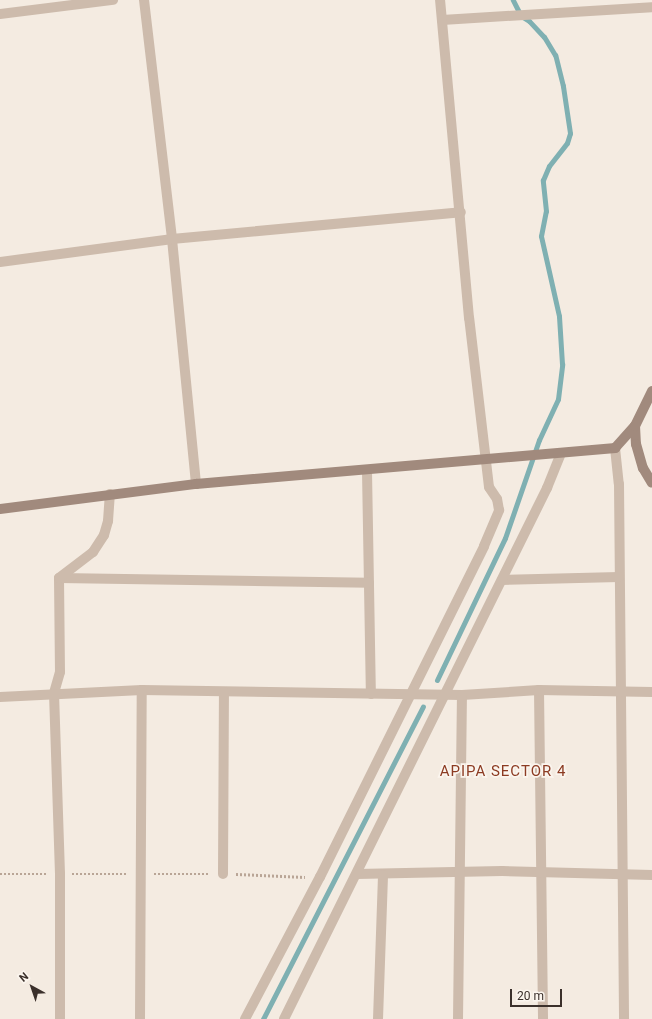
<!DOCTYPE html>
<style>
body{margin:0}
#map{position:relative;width:652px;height:1019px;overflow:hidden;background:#f4ebe1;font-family:Roboto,sans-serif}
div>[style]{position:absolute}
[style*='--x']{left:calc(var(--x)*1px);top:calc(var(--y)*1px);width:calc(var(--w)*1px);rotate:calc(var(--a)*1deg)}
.stream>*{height:5px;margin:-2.5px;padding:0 2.5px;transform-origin:2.5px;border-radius:2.5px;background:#7fb0b2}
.path>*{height:2.5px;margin-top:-1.25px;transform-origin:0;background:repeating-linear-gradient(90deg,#b9a596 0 2px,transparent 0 4px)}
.street>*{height:10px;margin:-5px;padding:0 5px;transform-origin:5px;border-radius:5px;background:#cdbbac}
.secondary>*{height:10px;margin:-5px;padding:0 5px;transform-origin:5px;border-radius:5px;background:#a18a7d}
span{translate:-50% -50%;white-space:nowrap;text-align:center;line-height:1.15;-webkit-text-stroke:3.5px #fbf5ee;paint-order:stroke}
.neighbourhood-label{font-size:15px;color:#8c3b22;letter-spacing:1px}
.north{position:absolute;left:12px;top:967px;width:40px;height:40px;-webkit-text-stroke:3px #fbf5ee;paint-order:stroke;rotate:320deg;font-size:11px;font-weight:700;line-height:16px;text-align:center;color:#3b302b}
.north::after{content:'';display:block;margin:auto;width:14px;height:18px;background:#3b302b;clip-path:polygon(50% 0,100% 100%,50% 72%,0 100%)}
.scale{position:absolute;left:510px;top:989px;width:52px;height:18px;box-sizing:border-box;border:2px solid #3b302b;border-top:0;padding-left:5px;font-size:12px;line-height:14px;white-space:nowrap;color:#3b302b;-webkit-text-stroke:3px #fbf5ee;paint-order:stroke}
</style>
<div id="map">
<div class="stream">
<i style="--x:437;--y:680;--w:157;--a:-64.4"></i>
<i style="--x:505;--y:538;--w:104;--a:-70.9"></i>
<i style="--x:539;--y:440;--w:45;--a:-65.1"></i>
<i style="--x:558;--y:399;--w:35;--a:-83"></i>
<i style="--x:562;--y:364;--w:48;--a:-93.6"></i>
<i style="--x:559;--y:316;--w:82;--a:-102.7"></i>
<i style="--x:541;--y:236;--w:25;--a:-79"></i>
<i style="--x:546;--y:211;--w:31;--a:-96"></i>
<i style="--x:543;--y:180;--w:15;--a:-67"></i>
<i style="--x:549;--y:166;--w:29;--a:-52"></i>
<i style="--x:567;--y:143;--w:10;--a:-73"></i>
<i style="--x:570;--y:133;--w:48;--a:-98.5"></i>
<i style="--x:563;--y:86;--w:32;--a:-104"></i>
<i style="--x:555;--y:55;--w:21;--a:-121"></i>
<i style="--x:544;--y:37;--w:22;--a:-133"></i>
<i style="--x:529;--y:21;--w:9;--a:-148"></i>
<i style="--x:521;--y:16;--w:18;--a:-117"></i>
<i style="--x:263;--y:1019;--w:351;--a:-62.9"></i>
</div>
<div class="path">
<i style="--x:0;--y:874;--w:47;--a:0"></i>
<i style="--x:72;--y:874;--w:55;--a:0"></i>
<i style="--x:154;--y:874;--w:55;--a:0"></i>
<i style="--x:236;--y:874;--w:69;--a:2.5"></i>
</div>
<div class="street">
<i style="--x:144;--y:0;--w:241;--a:83.3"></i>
<i style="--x:172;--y:239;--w:246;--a:84.4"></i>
<i style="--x:0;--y:14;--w:114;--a:-7.1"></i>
<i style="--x:442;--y:20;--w:210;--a:-3.5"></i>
<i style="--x:0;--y:262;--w:174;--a:-7.6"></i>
<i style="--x:172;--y:239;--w:290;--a:-5.3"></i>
<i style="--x:615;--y:448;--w:36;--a:84"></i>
<i style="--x:619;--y:484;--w:535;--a:89.46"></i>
<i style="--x:367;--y:471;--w:223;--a:89"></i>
<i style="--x:59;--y:578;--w:94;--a:89.4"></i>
<i style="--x:60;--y:672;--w:22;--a:106"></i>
<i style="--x:54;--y:693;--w:181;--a:88.1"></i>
<i style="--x:60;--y:874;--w:145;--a:90"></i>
<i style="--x:59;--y:578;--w:310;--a:0.9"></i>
<i style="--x:59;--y:578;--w:43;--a:-37.4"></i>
<i style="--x:93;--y:552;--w:20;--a:-57"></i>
<i style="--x:104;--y:535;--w:15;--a:-74"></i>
<i style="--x:108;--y:521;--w:27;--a:-86"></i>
<i style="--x:502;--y:580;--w:117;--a:-1.5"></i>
<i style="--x:539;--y:690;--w:329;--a:89.3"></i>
<i style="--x:0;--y:697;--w:142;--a:-2.8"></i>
<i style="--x:142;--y:690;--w:320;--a:0.9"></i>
<i style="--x:462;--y:695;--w:77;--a:-3.7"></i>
<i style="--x:539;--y:690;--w:113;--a:1"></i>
<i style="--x:223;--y:874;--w:182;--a:-89.7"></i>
<i style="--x:357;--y:874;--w:145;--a:-1.2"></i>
<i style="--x:502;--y:871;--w:150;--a:1.5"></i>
<i style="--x:140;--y:1019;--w:329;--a:-89.7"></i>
<i style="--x:245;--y:1019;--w:161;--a:-62.2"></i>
<i style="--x:320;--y:877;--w:369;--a:-63.6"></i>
<i style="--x:484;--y:546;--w:39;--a:-67"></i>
<i style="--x:499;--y:510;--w:11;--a:-100"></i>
<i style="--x:497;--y:499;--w:14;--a:-124"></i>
<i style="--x:489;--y:487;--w:170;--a:-96.7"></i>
<i style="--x:469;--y:318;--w:319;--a:-95.2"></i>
<i style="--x:284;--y:1019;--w:593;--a:-63.65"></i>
<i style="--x:547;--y:488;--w:37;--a:-68"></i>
<i style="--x:378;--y:1019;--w:144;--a:-88"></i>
<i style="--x:458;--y:1019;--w:324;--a:-89.3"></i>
</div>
<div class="secondary">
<i style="--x:635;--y:426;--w:18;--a:87"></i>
<i style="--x:636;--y:444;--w:25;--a:74"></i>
<i style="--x:643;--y:468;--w:17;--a:59"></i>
<i style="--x:0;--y:509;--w:198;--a:-7.3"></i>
<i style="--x:196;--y:484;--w:421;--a:-4.9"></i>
<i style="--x:615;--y:448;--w:30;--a:-48"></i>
<i style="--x:635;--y:426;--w:39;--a:-64"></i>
</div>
<div class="neighbourhood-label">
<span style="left:503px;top:772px">APIPA SECTOR 4</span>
</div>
<div class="north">N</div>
<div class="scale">20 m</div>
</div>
